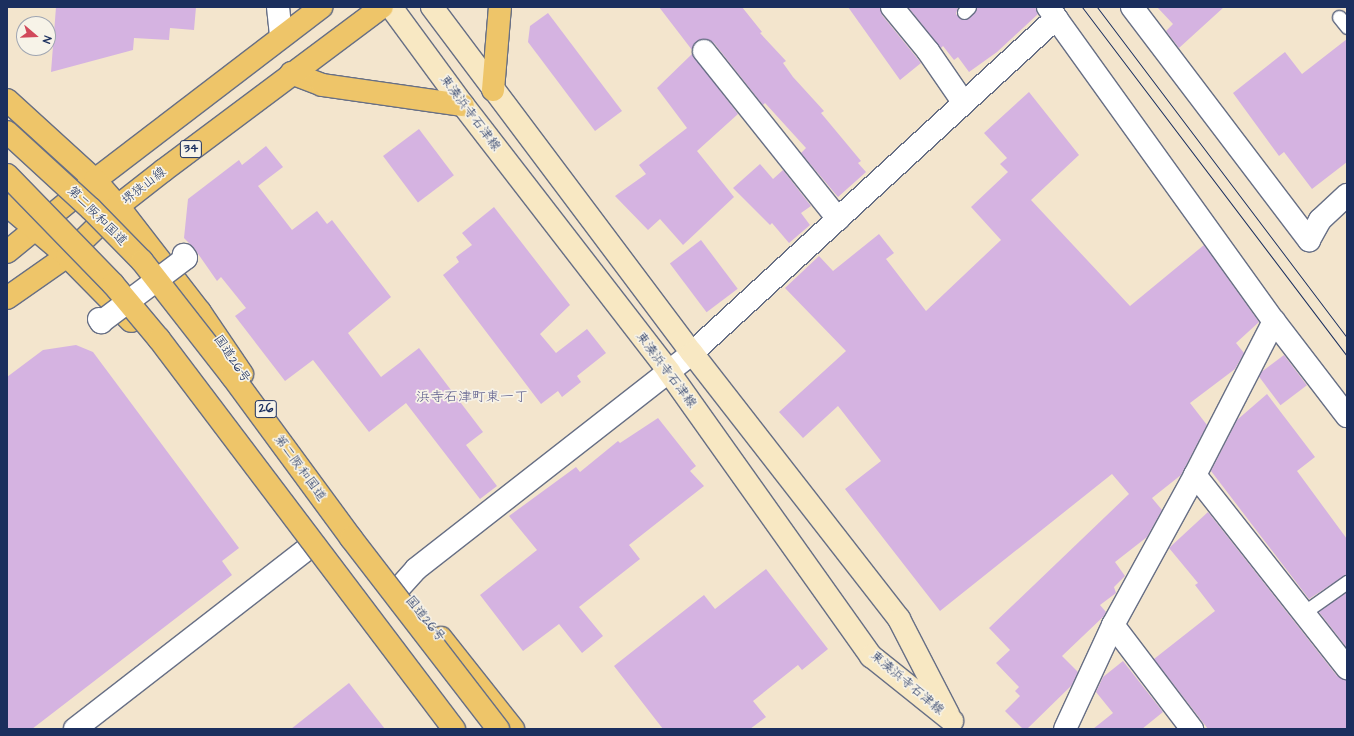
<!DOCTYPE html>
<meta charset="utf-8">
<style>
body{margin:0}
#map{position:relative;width:1354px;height:736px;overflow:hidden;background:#f3e5cd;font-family:"Architects Daughter","Klee One",sans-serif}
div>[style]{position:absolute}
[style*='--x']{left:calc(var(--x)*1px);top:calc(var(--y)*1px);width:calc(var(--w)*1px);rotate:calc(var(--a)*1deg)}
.building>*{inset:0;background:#d5b3e1;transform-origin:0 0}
.roads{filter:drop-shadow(1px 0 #676f85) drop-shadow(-1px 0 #676f85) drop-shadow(0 1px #676f85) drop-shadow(0 -1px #676f85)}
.lane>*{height:13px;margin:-6.5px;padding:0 6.5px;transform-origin:6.5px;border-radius:6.5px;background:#fff}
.street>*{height:22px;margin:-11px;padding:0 11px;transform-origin:11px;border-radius:11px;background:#fff}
.secondary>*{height:22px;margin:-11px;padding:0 11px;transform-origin:11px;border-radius:11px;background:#f8e8c3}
.primary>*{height:22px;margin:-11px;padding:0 11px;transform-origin:11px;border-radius:11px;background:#eec569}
.highway>*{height:22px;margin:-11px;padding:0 11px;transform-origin:11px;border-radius:11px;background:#eec569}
.tram>*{height:1px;margin:-0.5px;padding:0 0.5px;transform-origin:0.5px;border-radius:0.5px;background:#1b2f5e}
.bridges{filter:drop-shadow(1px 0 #676f85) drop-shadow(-1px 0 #676f85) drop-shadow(0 1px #676f85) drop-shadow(0 -1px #676f85)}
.street-bridge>*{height:22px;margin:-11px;padding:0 11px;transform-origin:11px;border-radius:11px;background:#fff}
.highway-bridge>*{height:22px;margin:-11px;padding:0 11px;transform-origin:11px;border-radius:11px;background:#eec569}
span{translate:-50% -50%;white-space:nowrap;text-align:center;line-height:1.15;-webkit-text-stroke:3.5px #f7f3e8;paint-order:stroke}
.shield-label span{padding:1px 3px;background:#f7f3e8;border:1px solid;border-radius:3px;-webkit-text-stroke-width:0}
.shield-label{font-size:12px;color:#1b2f5e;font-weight:700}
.street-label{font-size:13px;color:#1b2f5e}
.neighbourhood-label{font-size:14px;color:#5c5d8c}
.frame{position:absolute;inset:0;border:8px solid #1b2f5e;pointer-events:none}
.north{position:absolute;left:16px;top:16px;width:40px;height:40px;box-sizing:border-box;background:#f7f3e8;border:1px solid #9fa5b1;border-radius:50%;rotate:109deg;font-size:11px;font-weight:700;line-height:16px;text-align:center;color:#1b2f5e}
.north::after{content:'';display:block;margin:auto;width:14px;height:18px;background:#d1495b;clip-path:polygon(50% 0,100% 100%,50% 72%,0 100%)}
</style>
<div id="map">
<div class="building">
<i style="clip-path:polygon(56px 7px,196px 7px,194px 30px,170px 28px,169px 40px,134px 38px,133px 50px,51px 72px)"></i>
<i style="clip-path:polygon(659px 7px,742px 7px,762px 32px,760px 33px,786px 61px,783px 63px,793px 77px,824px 111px,821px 113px,861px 161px,858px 163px,866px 172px,838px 197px,801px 153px,806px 148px,765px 103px,763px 105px,714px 43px,702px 39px,696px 42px,692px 50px)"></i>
<i style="clip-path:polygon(848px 7px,880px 7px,882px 15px,921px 63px,900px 80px)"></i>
<i style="clip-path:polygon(908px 7px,958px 7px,956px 14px,962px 20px,970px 18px,977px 7px,1036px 7px,1038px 14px,997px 52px,969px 72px,958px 57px,954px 60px,943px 46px,941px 48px)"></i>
<i style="clip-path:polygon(1157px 7px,1224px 7px,1179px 48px,1166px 31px,1173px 24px)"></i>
<i style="clip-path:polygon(548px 13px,622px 111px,595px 131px,528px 42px,530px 26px)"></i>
<i style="clip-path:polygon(1347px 39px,1347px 162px,1312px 189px,1284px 152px,1279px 156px,1233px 93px,1285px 52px,1302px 74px)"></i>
<i style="clip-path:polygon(692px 54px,738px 114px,697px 151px,734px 197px,683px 245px,660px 219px,648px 230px,615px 196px,646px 174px,639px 165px,687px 128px,657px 88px)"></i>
<i style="clip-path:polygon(1029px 92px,1079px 155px,1031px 200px,1130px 306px,1204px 245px,1259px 322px,1236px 343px,1244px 353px,1235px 369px,1190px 403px,1207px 425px,1181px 475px,1152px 498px,1162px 510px,1147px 537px,1115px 562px,1125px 576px,1114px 587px,1116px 593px,1100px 605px,1106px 612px,1104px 616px,1062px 656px,1078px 672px,1072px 685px,1027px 729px,1023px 729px,1005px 711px,1020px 696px,1015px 691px,1019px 687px,996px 663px,1010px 650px,989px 628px,1129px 494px,1112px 474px,940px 611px,845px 489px,881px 461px,838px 406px,803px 438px,779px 412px,846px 351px,785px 288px,819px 256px,833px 271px,879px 234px,894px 253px,886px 259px,926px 311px,1001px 240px,971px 207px,1008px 172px,1000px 164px,1007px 158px,984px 133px)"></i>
<i style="left:419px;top:129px;width:58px;height:45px;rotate:53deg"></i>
<i style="clip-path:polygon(266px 146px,283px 167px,258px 186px,292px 230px,317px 211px,327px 224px,332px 220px,391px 297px,348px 333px,381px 377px,419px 348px,483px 432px,466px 445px,497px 486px,480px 499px,406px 403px,369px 432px,313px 360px,285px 381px,235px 316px,246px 308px,221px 277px,217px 281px,194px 248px,184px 238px,188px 199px,239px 160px,242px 165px)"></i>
<i style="clip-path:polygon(760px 164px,773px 179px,783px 170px,811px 206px,801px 213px,810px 225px,789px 243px,772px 223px,770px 225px,733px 188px)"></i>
<i style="clip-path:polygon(494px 207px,570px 305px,540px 334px,556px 353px,587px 329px,606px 353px,577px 376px,581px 382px,562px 397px,558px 391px,541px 404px,443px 275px,459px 262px,456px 257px,472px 245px,462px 233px)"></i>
<i style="left:701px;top:240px;width:61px;height:39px;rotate:53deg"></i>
<i style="clip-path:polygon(76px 345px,93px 352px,239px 548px,222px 561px,232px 575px,32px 729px,7px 729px,7px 377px,43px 350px)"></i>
<i style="left:1284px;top:355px;width:38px;height:33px;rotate:53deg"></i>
<i style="clip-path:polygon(1267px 394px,1315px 457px,1297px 471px,1347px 539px,1347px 574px,1309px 599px,1211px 471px,1237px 420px)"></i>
<i style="clip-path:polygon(658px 418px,696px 466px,690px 471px,704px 486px,629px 545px,640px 559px,579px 607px,603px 636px,582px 653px,559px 624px,523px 651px,480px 595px,537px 550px,509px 516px,576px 467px,580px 472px,618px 441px,620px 443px)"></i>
<i style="clip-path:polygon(1208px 512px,1337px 676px,1347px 680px,1347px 729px,1208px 729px,1154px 659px,1215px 611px,1195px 585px,1198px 583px,1169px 548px)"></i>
<i style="clip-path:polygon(766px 569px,828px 649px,802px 670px,798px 665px,753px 701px,766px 717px,750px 729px,663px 729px,614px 666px,704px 595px,715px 609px)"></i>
<i style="clip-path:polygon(1347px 592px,1347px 648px,1319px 612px)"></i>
<i style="clip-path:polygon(1123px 661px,1163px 712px,1142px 729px,1093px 729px,1113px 713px,1096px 692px,1103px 677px)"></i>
<i style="clip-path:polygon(349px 683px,385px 729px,291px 729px)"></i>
</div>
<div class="roads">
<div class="lane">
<i style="--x:964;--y:12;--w:7;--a:-45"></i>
<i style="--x:1339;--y:17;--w:13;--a:51"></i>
<i style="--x:1303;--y:613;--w:54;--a:-35.2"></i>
</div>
<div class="street">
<i style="--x:278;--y:7;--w:29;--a:84"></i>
<i style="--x:892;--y:7;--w:57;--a:50.7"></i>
<i style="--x:928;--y:51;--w:62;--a:55.5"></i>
<i style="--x:1048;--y:7;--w:387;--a:54.3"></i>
<i style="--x:1274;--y:321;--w:120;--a:52.5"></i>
<i style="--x:1132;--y:7;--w:293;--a:52.8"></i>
<i style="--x:1309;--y:240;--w:23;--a:-61"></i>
<i style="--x:1320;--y:220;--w:37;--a:-43"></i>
<i style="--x:704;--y:51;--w:215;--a:51.4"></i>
<i style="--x:1195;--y:475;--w:246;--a:51.8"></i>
<i style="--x:400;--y:587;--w:24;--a:-48"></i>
<i style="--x:416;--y:569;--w:350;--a:-38"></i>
<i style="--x:692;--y:353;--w:495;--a:-42.6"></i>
<i style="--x:1113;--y:625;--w:131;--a:52.8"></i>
<i style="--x:75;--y:729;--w:294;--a:-37.8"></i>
<i style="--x:1065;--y:729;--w:115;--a:-65.2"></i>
<i style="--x:1113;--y:625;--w:171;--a:-61.3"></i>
<i style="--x:1195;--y:475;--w:173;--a:-62.8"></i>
</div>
<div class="secondary">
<i style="--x:391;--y:7;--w:122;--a:53.7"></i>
<i style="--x:463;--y:105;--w:337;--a:52.3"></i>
<i style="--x:669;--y:372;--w:349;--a:54.6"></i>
<i style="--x:871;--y:656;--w:104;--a:38.7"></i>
<i style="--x:432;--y:7;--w:433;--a:53.1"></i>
<i style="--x:692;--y:353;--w:337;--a:52.1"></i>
<i style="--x:899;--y:619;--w:107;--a:62.7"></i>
</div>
<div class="primary">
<i style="--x:291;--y:73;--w:33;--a:21"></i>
<i style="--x:322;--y:85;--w:142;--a:8.1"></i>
<i style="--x:493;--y:90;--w:83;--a:-85.2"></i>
<i style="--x:7;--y:252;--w:114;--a:-39.3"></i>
<i style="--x:95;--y:180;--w:285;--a:-37.4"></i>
<i style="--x:7;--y:298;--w:73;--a:-35"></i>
<i style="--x:67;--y:256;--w:71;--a:-44.4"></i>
<i style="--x:118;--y:206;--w:58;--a:-38"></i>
<i style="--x:164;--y:170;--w:272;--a:-36.8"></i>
</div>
<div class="highway">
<i style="--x:7;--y:100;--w:119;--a:42.3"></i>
<i style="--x:95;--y:180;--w:35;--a:49"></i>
<i style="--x:118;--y:206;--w:134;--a:52.3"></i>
<i style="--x:200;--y:312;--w:75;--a:55.9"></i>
<i style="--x:7;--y:205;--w:79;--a:40.4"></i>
<i style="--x:67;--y:256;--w:91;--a:45.4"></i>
<i style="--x:441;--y:638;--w:116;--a:51.6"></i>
</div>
</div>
<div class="tram">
<i style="--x:1082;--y:7;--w:438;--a:52.8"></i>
<i style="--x:1097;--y:7;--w:414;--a:52.9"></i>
</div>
<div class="bridges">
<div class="street-bridge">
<i style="--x:99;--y:319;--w:4;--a:56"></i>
<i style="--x:101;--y:322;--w:106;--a:-37"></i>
<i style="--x:186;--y:258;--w:4;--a:-124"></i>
</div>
<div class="highway-bridge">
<i style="--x:7;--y:132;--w:114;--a:42.5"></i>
<i style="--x:91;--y:209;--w:73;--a:45.6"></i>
<i style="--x:142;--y:261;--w:146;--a:52"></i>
<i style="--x:232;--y:376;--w:201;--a:53.7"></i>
<i style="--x:351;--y:538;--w:241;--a:52.4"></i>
<i style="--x:7;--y:175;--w:152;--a:45.8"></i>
<i style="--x:113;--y:284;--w:72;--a:50.1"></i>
<i style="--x:159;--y:339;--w:489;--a:52.9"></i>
</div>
</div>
<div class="shield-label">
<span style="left:191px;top:149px">34</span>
<span style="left:266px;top:409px">26</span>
</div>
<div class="street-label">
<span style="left:470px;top:113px;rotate:53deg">東湊浜寺石津線</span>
<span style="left:144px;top:186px;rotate:-38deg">堺狭山線</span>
<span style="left:97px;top:216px;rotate:45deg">第二阪和国道</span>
<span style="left:232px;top:359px;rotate:56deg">国道26号</span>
<span style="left:666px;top:370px;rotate:53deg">東湊浜寺石津線</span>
<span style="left:300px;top:468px;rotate:54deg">第二阪和国道</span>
<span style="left:425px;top:619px;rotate:51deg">国道26号</span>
<span style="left:907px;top:683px;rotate:40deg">東湊浜寺石津線</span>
</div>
<div class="neighbourhood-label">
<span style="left:472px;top:397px">浜寺石津町東一丁</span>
</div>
<div class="frame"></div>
<div class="north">N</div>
</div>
